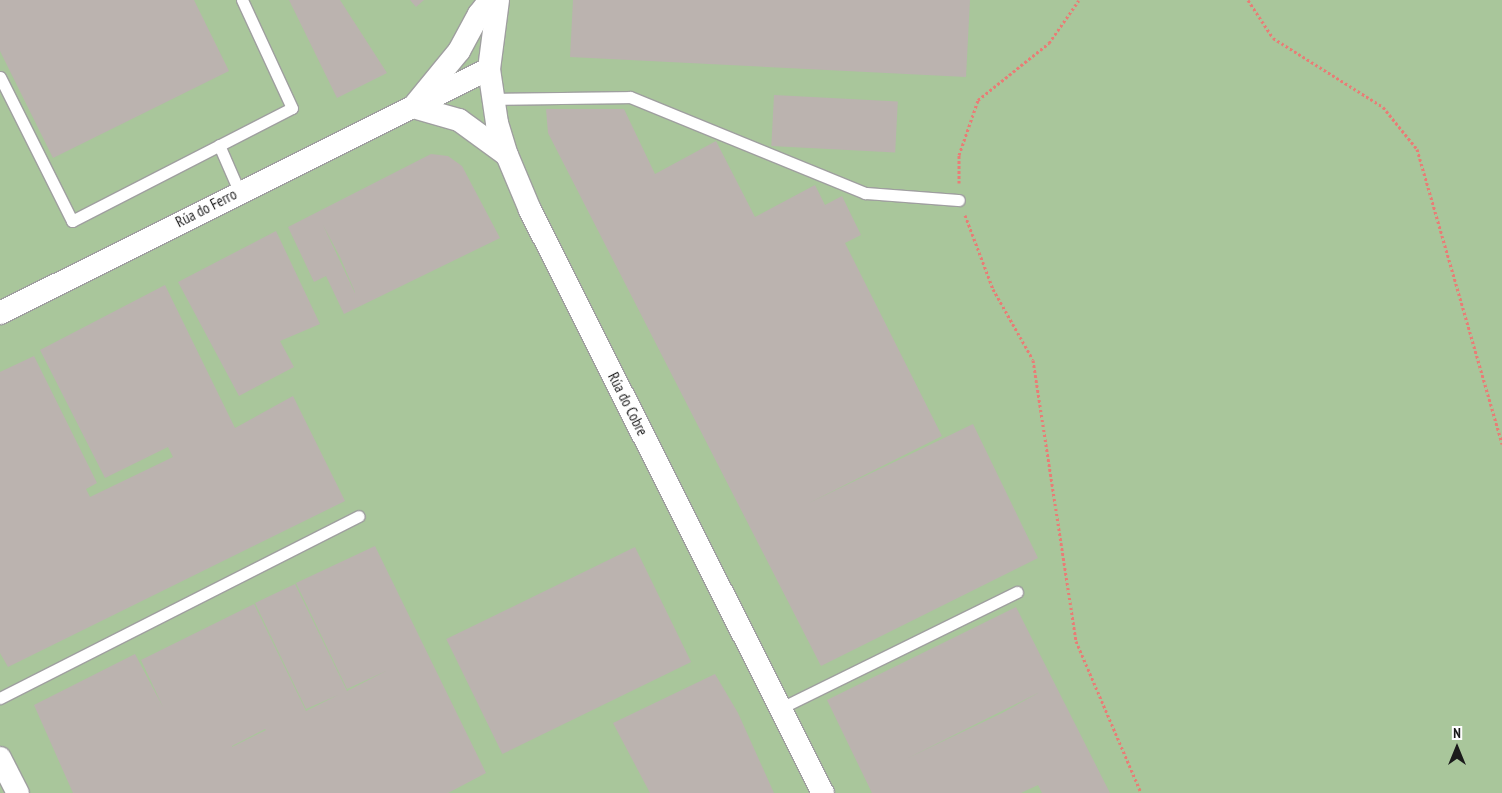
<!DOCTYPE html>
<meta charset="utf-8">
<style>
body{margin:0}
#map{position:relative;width:1502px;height:793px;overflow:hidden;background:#ebe8e2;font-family:"PT Sans Narrow",sans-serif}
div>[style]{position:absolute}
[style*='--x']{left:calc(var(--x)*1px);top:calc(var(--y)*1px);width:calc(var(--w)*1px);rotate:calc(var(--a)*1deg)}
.forest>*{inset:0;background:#a9c69b;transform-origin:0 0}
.building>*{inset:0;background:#bbb3af;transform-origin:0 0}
.path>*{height:3px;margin-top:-1.5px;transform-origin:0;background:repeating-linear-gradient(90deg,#e87d76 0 2.5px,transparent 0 5px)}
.roads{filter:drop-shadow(1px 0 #9f9f9f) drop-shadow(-1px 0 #9f9f9f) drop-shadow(0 1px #9f9f9f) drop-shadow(0 -1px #9f9f9f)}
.lane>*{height:11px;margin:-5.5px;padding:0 5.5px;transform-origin:5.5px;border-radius:5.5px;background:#fff}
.street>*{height:22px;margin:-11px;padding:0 11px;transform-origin:11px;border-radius:11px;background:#fff}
span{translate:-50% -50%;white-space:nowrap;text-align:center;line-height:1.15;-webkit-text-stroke:5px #fff;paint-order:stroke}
.street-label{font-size:15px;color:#1b1b1b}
.north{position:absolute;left:1432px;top:723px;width:50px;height:50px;-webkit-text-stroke:4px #fff;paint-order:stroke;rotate:0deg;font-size:14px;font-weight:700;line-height:20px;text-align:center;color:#1b1b1b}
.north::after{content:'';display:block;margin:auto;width:18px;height:22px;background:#1b1b1b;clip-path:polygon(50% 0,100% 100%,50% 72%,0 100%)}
</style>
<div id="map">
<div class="forest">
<i style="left:0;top:0;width:1502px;height:793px"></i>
</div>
<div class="building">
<i style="clip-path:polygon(0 0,194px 0,229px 71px,53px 158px,0 51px)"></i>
<i style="clip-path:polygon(289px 0,340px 0,387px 73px,337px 98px)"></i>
<i style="clip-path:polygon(410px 0,424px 0,416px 7px)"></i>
<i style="clip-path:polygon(573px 0,970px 0,966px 77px,570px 57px)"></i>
<i style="left:774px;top:95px;width:124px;height:51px;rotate:3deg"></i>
<i style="clip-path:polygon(546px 109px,624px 109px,655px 174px,716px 141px,755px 217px,815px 185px,825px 205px,842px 196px,861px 235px,845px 243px,942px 436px,809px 503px,973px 424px,1038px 558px,821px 666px,548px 133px)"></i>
<i style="clip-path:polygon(evenodd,431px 154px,448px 156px,462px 166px,500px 238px,344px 314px,326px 276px,314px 282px,288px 227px,431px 154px,323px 225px,340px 257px,355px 292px,355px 293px,323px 225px)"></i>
<i style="clip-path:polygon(276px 231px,320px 324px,280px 341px,294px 367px,239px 396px,178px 282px)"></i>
<i style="clip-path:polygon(165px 285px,235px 428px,293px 396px,345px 501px,8px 667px,0 653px,0 372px,34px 356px,97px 483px,86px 489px,90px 497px,173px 457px,168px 447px,105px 478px,40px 350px)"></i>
<i style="clip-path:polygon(evenodd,375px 546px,486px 773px,448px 793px,73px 793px,34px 705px,135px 654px,163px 707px,141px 660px,254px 604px,306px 711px,338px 695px,306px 709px,255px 603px,295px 584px,347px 691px,386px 671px,347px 689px,296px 583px,375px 546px,265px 729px,266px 730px,232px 747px,232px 746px,265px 729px)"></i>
<i style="left:635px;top:547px;width:128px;height:210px;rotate:64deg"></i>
<i style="clip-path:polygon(evenodd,1016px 607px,1110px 793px,1042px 793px,1038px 785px,1021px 793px,872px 793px,827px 700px,1016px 607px,1040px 692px,1002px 713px,908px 758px,1040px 692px)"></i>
<i style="clip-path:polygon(715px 674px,738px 713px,774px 793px,650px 793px,613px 723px)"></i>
</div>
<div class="path">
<i style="--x:1248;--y:0;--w:45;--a:56.7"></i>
<i style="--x:1273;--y:38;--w:130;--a:32.1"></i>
<i style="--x:1383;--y:107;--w:54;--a:51"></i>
<i style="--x:1417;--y:149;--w:307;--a:73.9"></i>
<i style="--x:959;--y:183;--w:28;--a:-90"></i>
<i style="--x:959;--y:155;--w:58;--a:-70.9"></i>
<i style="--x:978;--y:100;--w:91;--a:-38.8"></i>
<i style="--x:1049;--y:43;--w:52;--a:-55.1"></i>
<i style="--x:965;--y:215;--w:79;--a:69.3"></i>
<i style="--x:993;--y:289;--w:81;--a:60.6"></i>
<i style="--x:1033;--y:360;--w:284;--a:81.3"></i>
<i style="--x:1076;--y:641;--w:165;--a:66.8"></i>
</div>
<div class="roads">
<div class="lane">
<i style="--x:0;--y:77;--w:161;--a:63.4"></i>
<i style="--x:72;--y:221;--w:247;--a:-27.2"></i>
<i style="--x:292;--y:108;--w:119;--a:-114.8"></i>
<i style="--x:492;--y:99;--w:138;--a:-0.8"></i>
<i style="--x:630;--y:97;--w:254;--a:22.2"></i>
<i style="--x:865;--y:193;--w:94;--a:4.3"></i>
<i style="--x:219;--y:145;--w:50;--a:66.5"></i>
<i style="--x:0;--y:698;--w:402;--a:-26.9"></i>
<i style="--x:781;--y:708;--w:263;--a:-26.2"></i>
</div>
<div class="street">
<i style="--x:490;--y:0;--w:18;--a:128"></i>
<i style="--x:479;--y:14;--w:42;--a:118.4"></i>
<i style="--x:459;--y:51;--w:72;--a:129.4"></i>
<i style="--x:413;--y:107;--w:48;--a:15.8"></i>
<i style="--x:459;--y:120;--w:59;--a:36.1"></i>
<i style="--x:498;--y:0;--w:70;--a:97.4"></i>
<i style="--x:489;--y:69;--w:55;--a:81.6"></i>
<i style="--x:497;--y:123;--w:34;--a:73"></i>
<i style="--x:507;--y:155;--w:60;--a:67.3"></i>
<i style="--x:530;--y:210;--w:652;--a:63.32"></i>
<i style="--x:0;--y:313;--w:546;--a:-26.52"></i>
<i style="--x:0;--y:758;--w:39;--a:63"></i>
</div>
</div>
<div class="street-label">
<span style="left:206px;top:208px;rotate:-27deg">Rúa do Ferro</span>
<span style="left:628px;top:404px;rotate:63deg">Rúa do Cobre</span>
</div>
<div class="north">N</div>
</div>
